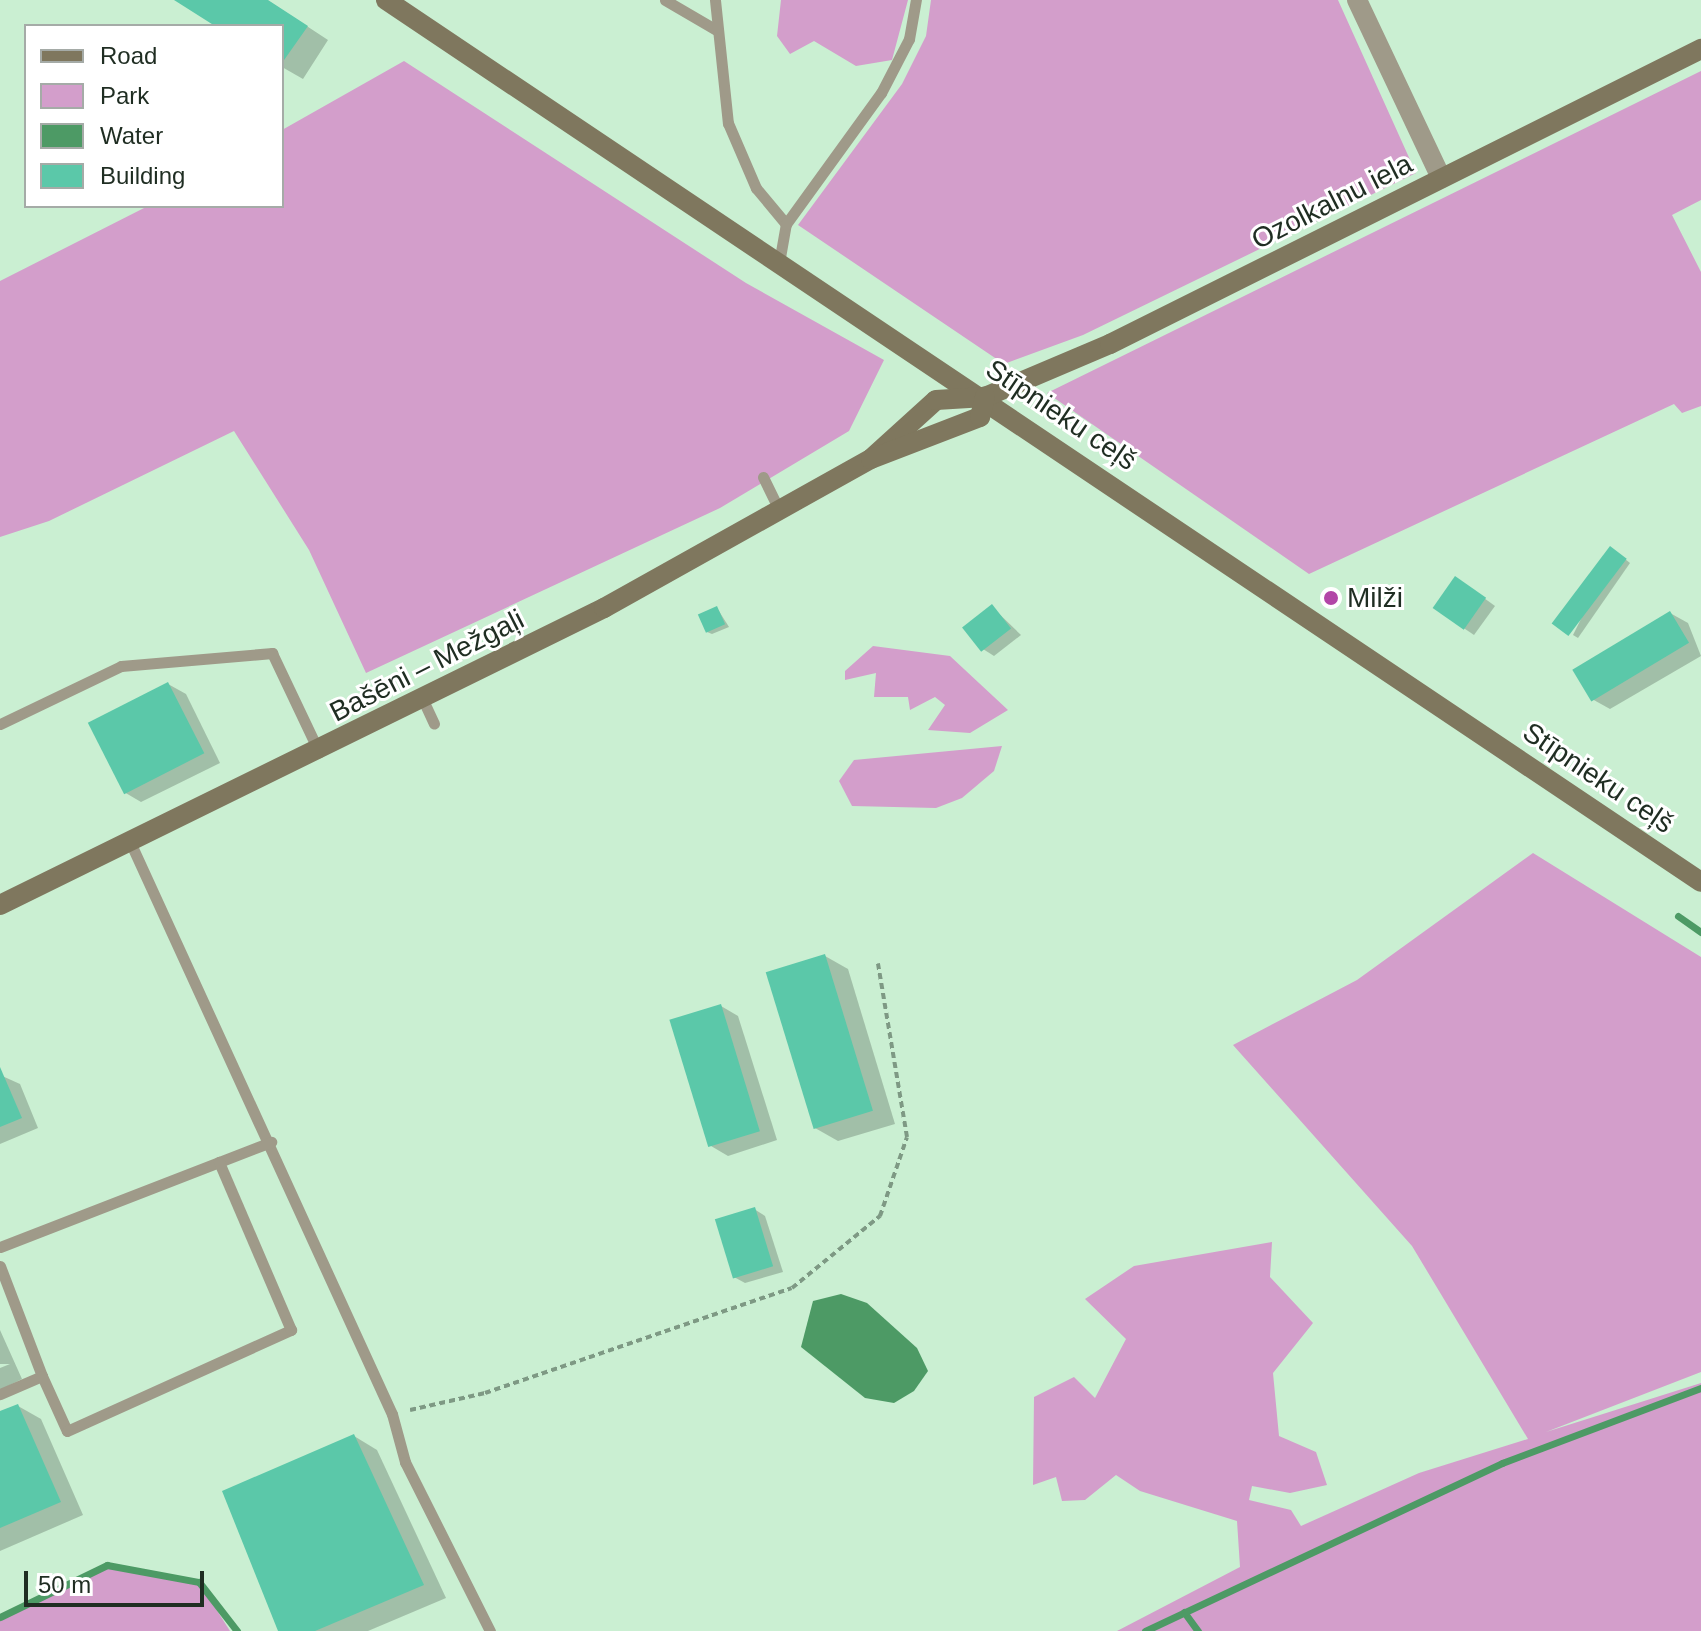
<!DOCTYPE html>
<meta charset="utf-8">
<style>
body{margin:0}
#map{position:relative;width:1701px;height:1631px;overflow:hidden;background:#caefd2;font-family:Helvetica,sans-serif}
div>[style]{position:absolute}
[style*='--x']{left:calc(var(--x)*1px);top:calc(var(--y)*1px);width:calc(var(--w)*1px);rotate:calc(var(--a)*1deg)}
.green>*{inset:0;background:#d39ecb}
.water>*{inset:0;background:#4d9a65}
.shadow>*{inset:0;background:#0003}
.stream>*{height:7px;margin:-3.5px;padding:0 3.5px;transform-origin:3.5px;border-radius:3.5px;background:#4d9a65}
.building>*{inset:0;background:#5bc8a9;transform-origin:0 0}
.path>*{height:4px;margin-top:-2px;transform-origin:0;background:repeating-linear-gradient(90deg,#7e9984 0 6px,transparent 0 10px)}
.lane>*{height:11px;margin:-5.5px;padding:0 5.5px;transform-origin:5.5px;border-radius:5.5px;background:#9f9a89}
.street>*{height:20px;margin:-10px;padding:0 10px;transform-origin:10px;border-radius:10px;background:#9f9a89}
.secondary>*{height:20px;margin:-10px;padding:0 10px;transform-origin:10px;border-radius:10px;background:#7f775e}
.dots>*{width:22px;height:22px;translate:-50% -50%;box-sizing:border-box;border:4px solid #fff;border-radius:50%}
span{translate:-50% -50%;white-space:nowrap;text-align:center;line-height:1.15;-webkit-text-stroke:6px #fff;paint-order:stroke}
.street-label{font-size:28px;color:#1f2d22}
.poi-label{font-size:28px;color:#1f2d22}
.left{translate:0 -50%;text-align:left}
.legend{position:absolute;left:24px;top:24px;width:260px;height:184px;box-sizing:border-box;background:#fff;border:2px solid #a5aba7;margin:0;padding:10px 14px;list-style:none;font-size:24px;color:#1f2d22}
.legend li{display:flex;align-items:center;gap:16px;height:40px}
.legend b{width:40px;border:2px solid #a5aba7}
.scale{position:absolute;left:24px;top:1571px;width:180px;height:36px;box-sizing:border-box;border:4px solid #1f2d22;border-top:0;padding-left:10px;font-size:24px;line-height:28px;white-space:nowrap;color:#1f2d22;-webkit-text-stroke:6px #fff;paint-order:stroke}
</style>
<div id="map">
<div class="green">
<i style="clip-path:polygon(781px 0,908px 0,892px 60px,856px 66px,814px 41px,790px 54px,777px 36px)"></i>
<i style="clip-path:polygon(931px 0,1338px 0,1416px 173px,1083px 335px,1004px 364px,798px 225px,902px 84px,926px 36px)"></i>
<i style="clip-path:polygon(404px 61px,746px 283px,884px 360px,849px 431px,720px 508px,366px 673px,309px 550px,234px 431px,49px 521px,0 537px,0 281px,148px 206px,282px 206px,282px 130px)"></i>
<i style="clip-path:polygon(1701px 71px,1701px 200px,1672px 215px,1701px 272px,1701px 406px,1682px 413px,1674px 404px,1309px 574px,1047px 393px)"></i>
<i style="clip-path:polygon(873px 646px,950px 656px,1008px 710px,970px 733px,928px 730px,945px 705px,935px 697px,910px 710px,908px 697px,874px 697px,876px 673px,845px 680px,845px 671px)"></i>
<i style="clip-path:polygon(1002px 746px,994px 771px,962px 798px,936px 808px,852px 806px,839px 781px,854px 760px)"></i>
<i style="clip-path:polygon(1533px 853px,1701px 957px,1701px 1372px,1546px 1432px,1701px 1383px,1701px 1631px,1117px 1631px,1240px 1567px,1237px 1521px,1140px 1491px,1116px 1475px,1085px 1500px,1062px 1501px,1056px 1477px,1033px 1485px,1034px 1397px,1074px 1377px,1095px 1398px,1126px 1339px,1085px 1299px,1134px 1266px,1272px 1242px,1270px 1277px,1313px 1323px,1273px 1373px,1279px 1436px,1316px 1452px,1327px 1485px,1290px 1493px,1252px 1486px,1249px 1500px,1291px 1510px,1301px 1526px,1419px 1473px,1528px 1439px,1412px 1246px,1233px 1045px,1357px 980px)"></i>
<i style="clip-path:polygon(107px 1565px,199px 1582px,230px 1631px,0 1631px,0 1617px)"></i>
</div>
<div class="water">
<i style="clip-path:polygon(841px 1294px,867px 1303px,917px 1348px,928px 1371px,914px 1391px,894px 1403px,865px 1398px,801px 1347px,813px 1301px)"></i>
</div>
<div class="shadow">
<i style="clip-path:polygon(178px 0,267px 0,328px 40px,303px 79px,282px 67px,282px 26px,218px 26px)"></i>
<i style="clip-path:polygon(1615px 551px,1630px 563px,1578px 638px,1573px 635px)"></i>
<i style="clip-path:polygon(1466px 585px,1495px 606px,1474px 635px,1434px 608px)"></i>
<i style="clip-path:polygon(992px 607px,1021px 635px,994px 656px,983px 649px)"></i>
<i style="clip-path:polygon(717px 608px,729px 627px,712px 634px,707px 632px)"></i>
<i style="clip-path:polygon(1670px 613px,1688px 623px,1701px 656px,1610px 709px,1592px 699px)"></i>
<i style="clip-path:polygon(168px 684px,186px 694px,220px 763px,141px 802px,124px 792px)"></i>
<i style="clip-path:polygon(825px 956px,848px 969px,895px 1124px,838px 1141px,815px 1128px)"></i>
<i style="clip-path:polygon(721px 1006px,738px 1016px,777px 1140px,728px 1156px,711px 1146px)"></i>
<i style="clip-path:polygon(0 1075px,20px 1084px,38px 1128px,0 1144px)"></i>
<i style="clip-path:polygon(754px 1209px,765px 1216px,783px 1272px,745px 1283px,734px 1277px)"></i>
<i style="clip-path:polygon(0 1330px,22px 1379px,0 1390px,0 1368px,10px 1364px,0 1364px)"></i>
<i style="clip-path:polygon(18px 1406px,41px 1419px,83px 1515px,0 1551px,0 1414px)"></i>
<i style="clip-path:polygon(354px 1436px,377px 1450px,446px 1598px,368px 1631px,280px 1631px)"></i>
</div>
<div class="stream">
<i style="--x:1678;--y:916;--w:28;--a:35"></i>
<i style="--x:1184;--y:1612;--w:24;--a:54"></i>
<i style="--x:0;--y:1617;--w:119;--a:-25.9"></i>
<i style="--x:107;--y:1565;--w:94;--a:10.5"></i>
<i style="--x:199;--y:1582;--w:62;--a:52.2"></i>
<i style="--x:1145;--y:1631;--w:395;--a:-25.2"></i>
<i style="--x:1502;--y:1463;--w:213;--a:-20.7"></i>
</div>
<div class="building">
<i style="clip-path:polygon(174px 0,268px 0,308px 26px,282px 63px,282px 26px,215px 26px)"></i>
<i style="left:1610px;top:546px;width:21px;height:97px;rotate:37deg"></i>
<i style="left:1455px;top:576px;width:38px;height:39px;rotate:35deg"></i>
<i style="left:992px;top:604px;width:31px;height:38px;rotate:52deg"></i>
<i style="left:717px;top:606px;width:20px;height:21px;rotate:66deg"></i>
<i style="left:1670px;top:611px;width:37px;height:114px;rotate:59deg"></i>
<i style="left:168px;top:682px;width:80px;height:90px;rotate:63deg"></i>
<i style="left:825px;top:954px;width:164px;height:62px;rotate:73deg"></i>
<i style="left:721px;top:1004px;width:133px;height:54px;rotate:73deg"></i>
<i style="clip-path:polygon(0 1067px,22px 1118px,0 1127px)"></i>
<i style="left:755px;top:1207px;width:62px;height:42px;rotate:73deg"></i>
<i style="clip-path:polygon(18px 1404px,61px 1502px,0 1528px,0 1411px)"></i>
<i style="clip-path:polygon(354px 1434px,424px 1585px,315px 1631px,278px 1631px,222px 1491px)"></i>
</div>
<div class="path">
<i style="--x:410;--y:1410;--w:77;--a:-12.8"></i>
<i style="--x:485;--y:1393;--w:324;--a:-18.9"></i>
<i style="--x:792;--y:1288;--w:114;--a:-39.3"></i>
<i style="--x:880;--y:1216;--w:83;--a:-71.1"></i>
<i style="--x:907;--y:1137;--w:176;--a:-99.5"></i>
</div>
<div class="lane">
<i style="--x:665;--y:0;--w:61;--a:30.3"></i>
<i style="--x:715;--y:0;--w:124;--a:84"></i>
<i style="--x:728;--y:123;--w:71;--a:66.7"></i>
<i style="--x:756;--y:188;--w:47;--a:50.2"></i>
<i style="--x:779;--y:263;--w:40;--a:-80"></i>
<i style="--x:786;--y:224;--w:162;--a:-54.1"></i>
<i style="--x:881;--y:93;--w:61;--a:-62.6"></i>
<i style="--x:909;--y:39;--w:40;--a:-80"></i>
<i style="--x:763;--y:477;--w:37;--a:64"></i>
<i style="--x:423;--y:700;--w:26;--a:65"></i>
<i style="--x:0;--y:724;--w:134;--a:-25.6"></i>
<i style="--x:121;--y:666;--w:152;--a:-4.9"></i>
<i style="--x:272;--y:653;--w:110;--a:64.6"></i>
<i style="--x:131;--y:844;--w:627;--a:65.4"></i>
<i style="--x:392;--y:1414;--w:50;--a:74.8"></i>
<i style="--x:405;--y:1462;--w:189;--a:63.3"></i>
<i style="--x:0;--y:1247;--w:291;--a:-21.2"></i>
<i style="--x:0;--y:1266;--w:118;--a:69.1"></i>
<i style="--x:42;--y:1376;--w:46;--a:156.8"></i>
<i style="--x:42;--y:1376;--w:60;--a:65.6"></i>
<i style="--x:67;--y:1431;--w:246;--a:-24.3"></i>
<i style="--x:291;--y:1330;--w:183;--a:-113.2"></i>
</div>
<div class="street">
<i style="--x:1357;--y:0;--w:197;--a:64.7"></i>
</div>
<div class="secondary">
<i style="--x:386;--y:0;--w:1583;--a:33.85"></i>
<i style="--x:872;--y:458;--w:86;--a:-42.2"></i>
<i style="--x:936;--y:400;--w:49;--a:-3.5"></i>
<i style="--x:985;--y:397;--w:136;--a:-23"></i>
<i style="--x:1110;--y:344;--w:661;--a:-26.53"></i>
<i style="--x:0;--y:905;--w:673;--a:-26.18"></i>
<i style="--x:604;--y:608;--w:306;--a:-29.2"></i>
<i style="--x:871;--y:459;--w:117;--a:-21.1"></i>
<i style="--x:980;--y:417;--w:21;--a:-76"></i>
</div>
<div class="dots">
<i style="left:1331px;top:598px;background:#b246a7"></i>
</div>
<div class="street-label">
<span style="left:1332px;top:202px;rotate:-27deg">Ozolkalnu iela</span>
<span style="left:1061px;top:415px;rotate:34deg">Stīpnieku ceļš</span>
<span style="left:427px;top:666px;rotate:-27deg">Bašēni – Mežgaļi</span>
<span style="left:1598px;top:778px;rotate:34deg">Stīpnieku ceļš</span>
</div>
<div class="poi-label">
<span class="left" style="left:1347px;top:598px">Milži</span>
</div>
<ul class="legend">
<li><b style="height:10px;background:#7f775e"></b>Road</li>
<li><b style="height:22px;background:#d39ecb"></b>Park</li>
<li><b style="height:22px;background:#4d9a65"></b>Water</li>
<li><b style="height:22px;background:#5bc8a9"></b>Building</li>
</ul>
<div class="scale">50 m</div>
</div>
